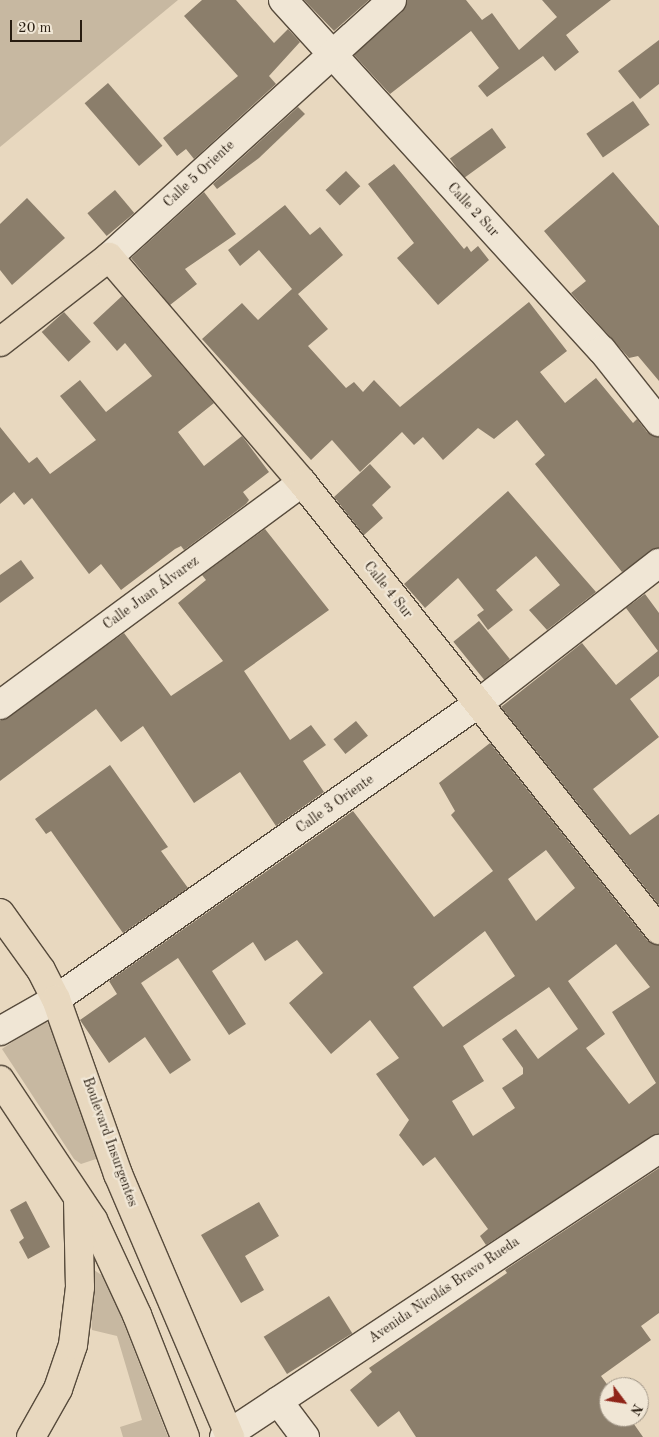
<!DOCTYPE html>
<meta charset="utf-8">
<style>
body{margin:0}
#map{position:relative;width:659px;height:1437px;overflow:hidden;background:#e8d8bf;font-family:"Old Standard TT",serif}
div>[style]{position:absolute}
[style*='--x']{left:calc(var(--x)*1px);top:calc(var(--y)*1px);width:calc(var(--w)*1px);rotate:calc(var(--a)*1deg)}
.green>*{inset:0;background:#c7b8a1}
.building>*{inset:0;background:#8b7e6b;transform-origin:0 0}
.roads{filter:drop-shadow(1px 0 #574b3c) drop-shadow(-1px 0 #574b3c) drop-shadow(0 1px #574b3c) drop-shadow(0 -1px #574b3c)}
.minor>*{height:28px;margin:-14px;padding:0 14px;transform-origin:14px;border-radius:14px;background:#f0e6d5}
.major>*{height:28px;margin:-14px;padding:0 14px;transform-origin:14px;border-radius:14px;background:#e8d8bf}
span{translate:-50% -50%;white-space:nowrap;text-align:center;line-height:1.15;-webkit-text-stroke:4.5px #f0e6d5;paint-order:stroke}
.street-label{font-size:14px;color:#271c10}
.north{position:absolute;left:599px;top:1377px;width:50px;height:50px;box-sizing:border-box;background:#f0e6d5;border:1px solid #a09586;border-radius:50%;rotate:121deg;font-size:14px;font-weight:700;line-height:20px;text-align:center;color:#271c10}
.north::after{content:'';display:block;margin:auto;width:18px;height:22px;background:#8f2418;clip-path:polygon(50% 0,100% 100%,50% 72%,0 100%)}
.scale{position:absolute;left:10px;top:20px;width:72px;height:22px;box-sizing:border-box;border:2px solid #271c10;border-top:0;padding-left:6px;font-size:15px;line-height:18px;white-space:nowrap;color:#271c10;-webkit-text-stroke:4px #f0e6d5;paint-order:stroke}
</style>
<div id="map">
<div class="green">
<i style="clip-path:polygon(0 0,178px 0,0 147px)"></i>
<i style="clip-path:polygon(44px 1020px,51px 1025px,97px 1154px,96px 1159px,81px 1164px,74px 1159px,2px 1049px)"></i>
<i style="clip-path:polygon(94px 1270px,106px 1278px,168px 1437px,123px 1437px,120px 1427px,142px 1420px,117px 1336px,92px 1330px,89px 1285px)"></i>
</div>
<div class="building">
<i style="clip-path:polygon(202px 0,236px 0,274px 43px,288px 29px,300px 42px,269px 76px,276px 84px,194px 159px,186px 149px,177px 156px,163px 138px,238px 76px,184px 16px)"></i>
<i style="clip-path:polygon(304px 0,369px 0,334px 31px)"></i>
<i style="clip-path:polygon(407px 0,466px 0,482px 20px,492px 13px,519px 50px,557px 17px,542px 0,611px 0,566px 35px,579px 52px,555px 71px,543px 56px,487px 97px,478px 86px,499px 68px,471px 31px,390px 94px,354px 55px,402px 12px)"></i>
<i style="clip-path:polygon(659px 40px,659px 84px,640px 99px,618px 71px)"></i>
<i style="left:108px;top:83px;width:83px;height:31px;rotate:49deg"></i>
<i style="left:633px;top:101px;width:29px;height:57px;rotate:55deg"></i>
<i style="clip-path:polygon(298px 107px,305px 114px,259px 158px,217px 189px,213px 184px)"></i>
<i style="left:492px;top:128px;width:24px;height:52px;rotate:54deg"></i>
<i style="clip-path:polygon(394px 164px,464px 249px,467px 246px,471px 252px,478px 246px,489px 260px,438px 305px,397px 258px,414px 243px,368px 184px)"></i>
<i style="left:346px;top:171px;width:21px;height:28px;rotate:47deg"></i>
<i style="clip-path:polygon(613px 172px,659px 226px,659px 381px,638px 356px,629px 358px,571px 293px,586px 281px,544px 231px)"></i>
<i style="left:115px;top:190px;width:30px;height:36px;rotate:50deg"></i>
<i style="clip-path:polygon(204px 192px,236px 234px,185px 269px,197px 284px,170px 305px,131px 258px)"></i>
<i style="clip-path:polygon(27px 198px,65px 238px,12px 285px,0 270px,0 224px)"></i>
<i style="clip-path:polygon(285px 205px,310px 235px,320px 227px,343px 255px,298px 294px,328px 329px,308px 346px,346px 388px,354px 382px,363px 392px,374px 380px,400px 407px,529px 302px,567px 351px,540px 372px,565px 403px,596px 378px,633px 423px,637px 419px,647px 432px,659px 437px,659px 548px,622px 572px,535px 464px,545px 455px,517px 420px,494px 439px,478px 428px,443px 460px,423px 437px,414px 445px,402px 432px,360px 472px,332px 440px,311px 460px,202px 339px,242px 303px,258px 320px,292px 289px,259px 250px,240px 266px,228px 250px)"></i>
<i style="clip-path:polygon(122px 296px,214px 403px,178px 432px,204px 466px,242px 436px,269px 472px,243px 492px,249px 500px,246px 504px,184px 550px,181px 546px,175px 549px,121px 590px,101px 564px,89px 574px,32px 498px,24px 505px,14px 492px,0 504px,0 427px,29px 463px,37px 457px,50px 474px,96px 440px,60px 396px,80px 380px,106px 412px,152px 376px,125px 343px,117px 351px,93px 323px)"></i>
<i style="left:64px;top:312px;width:40px;height:30px;rotate:48deg"></i>
<i style="clip-path:polygon(370px 464px,391px 487px,372px 505px,383px 518px,364px 535px,334px 497px)"></i>
<i style="clip-path:polygon(508px 491px,596px 592px,547px 630px,529px 610px,560px 585px,536px 556px,496px 590px,513px 610px,488px 630px,477px 615px,484px 610px,458px 578px,425px 608px,404px 584px)"></i>
<i style="clip-path:polygon(265px 529px,329px 610px,244px 671px,290px 740px,311px 725px,326px 745px,303px 761px,324px 792px,276px 826px,240px 772px,194px 803px,143px 726px,121px 742px,96px 709px,0 781px,0 721px,124px 633px,171px 696px,223px 661px,178px 603px,206px 580px,202px 575px)"></i>
<i style="clip-path:polygon(21px 560px,34px 578px,0 603px,0 575px)"></i>
<i style="clip-path:polygon(645px 594px,659px 613px,659px 676px,630px 699px,659px 737px,593px 789px,630px 835px,659px 814px,659px 905px,501px 707px,582px 643px,616px 685px,658px 651px,626px 608px)"></i>
<i style="left:479px;top:621px;width:49px;height:33px;rotate:51deg"></i>
<i style="left:356px;top:721px;width:19px;height:29px;rotate:51deg"></i>
<i style="clip-path:polygon(evenodd,490px 743px,647px 940px,659px 945px,659px 1134px,486px 1245px,480px 1236px,488px 1229px,435px 1157px,423px 1166px,399px 1135px,409px 1120px,376px 1074px,399px 1058px,370px 1020px,331px 1054px,289px 1003px,323px 973px,297px 940px,265px 961px,253px 942px,212px 971px,246px 1024px,229px 1035px,178px 958px,141px 983px,191px 1060px,170px 1074px,145px 1037px,109px 1063px,80px 1020px,117px 994px,109px 981px,353px 811px,434px 917px,493px 871px,451px 815px,455px 811px,439px 783px,490px 743px,546px 850px,575px 888px,536px 921px,508px 879px,546px 850px,490px 743px,485px 931px,515px 976px,443px 1027px,413px 987px,485px 931px,490px 743px,616px 944px,650px 987px,612px 1012px,656px 1083px,629px 1104px,586px 1048px,605px 1034px,568px 981px,616px 944px,490px 743px,549px 987px,578px 1029px,538px 1059px,516px 1029px,502px 1039px,523px 1068px,523px 1074px,502px 1088px,515px 1108px,473px 1136px,452px 1101px,484px 1081px,463px 1046px,549px 987px)"></i>
<i style="clip-path:polygon(110px 765px,168px 847px,161px 851px,188px 888px,123px 933px,51px 831px,46px 834px,35px 819px)"></i>
<i style="clip-path:polygon(659px 1168px,659px 1313px,641px 1326px,651px 1340px,601px 1376px,609px 1387px,609px 1417px,629px 1417px,643px 1437px,416px 1437px,399px 1411px,378px 1427px,350px 1390px,372px 1372px,369px 1368px,507px 1273px,505px 1270px)"></i>
<i style="clip-path:polygon(26px 1201px,50px 1247px,28px 1259px,19px 1242px,24px 1238px,10px 1210px)"></i>
<i style="clip-path:polygon(259px 1202px,279px 1236px,245px 1256px,264px 1290px,241px 1303px,201px 1235px)"></i>
<i style="left:329px;top:1296px;width:44px;height:77px;rotate:58deg"></i>
</div>
<div class="roads">
<div class="minor">
<i style="--x:283;--y:0;--w:474;--a:47.7"></i>
<i style="--x:602;--y:350;--w:92;--a:51.6"></i>
<i style="--x:109;--y:257;--w:382;--a:-42.2"></i>
<i style="--x:0;--y:705;--w:375;--a:-36.4"></i>
<i style="--x:0;--y:1031;--w:64;--a:-29.7"></i>
<i style="--x:56;--y:999;--w:516;--a:-34.98"></i>
<i style="--x:479;--y:703;--w:228;--a:-37.9"></i>
<i style="--x:278;--y:1401;--w:45;--a:53.1"></i>
<i style="--x:224;--y:1437;--w:522;--a:-33.51"></i>
</div>
<div class="major">
<i style="--x:0;--y:342;--w:138;--a:-37.9"></i>
<i style="--x:109;--y:257;--w:296;--a:49.4"></i>
<i style="--x:302;--y:482;--w:573;--a:51.45"></i>
<i style="--x:0;--y:913;--w:70;--a:54.3"></i>
<i style="--x:41;--y:970;--w:33;--a:63"></i>
<i style="--x:56;--y:999;--w:186;--a:70.5"></i>
<i style="--x:118;--y:1174;--w:286;--a:66.9"></i>
<i style="--x:0;--y:1080;--w:168;--a:56.4"></i>
<i style="--x:93;--y:1220;--w:105;--a:65.1"></i>
<i style="--x:137;--y:1315;--w:131;--a:68.5"></i>
<i style="--x:31;--y:1437;--w:55;--a:-60.6"></i>
<i style="--x:58;--y:1389;--w:46;--a:-71.2"></i>
<i style="--x:73;--y:1345;--w:58;--a:-83.1"></i>
<i style="--x:80;--y:1287;--w:87;--a:-91.3"></i>
</div>
</div>
<div class="street-label">
<span style="left:199px;top:174px;rotate:-43deg">Calle 5 Oriente</span>
<span style="left:473px;top:210px;rotate:47deg">Calle 2 Sur</span>
<span style="left:388px;top:590px;rotate:51deg">Calle 4 Sur</span>
<span style="left:151px;top:593px;rotate:-36deg">Calle Juan Álvarez</span>
<span style="left:335px;top:804px;rotate:-35deg">Calle 3 Oriente</span>
<span style="left:110px;top:1142px;rotate:70deg">Boulevard Insurgentes</span>
<span style="left:444px;top:1290px;rotate:-34deg">Avenida Nicolás Bravo Rueda</span>
</div>
<div class="north">N</div>
<div class="scale">20 m</div>
</div>
